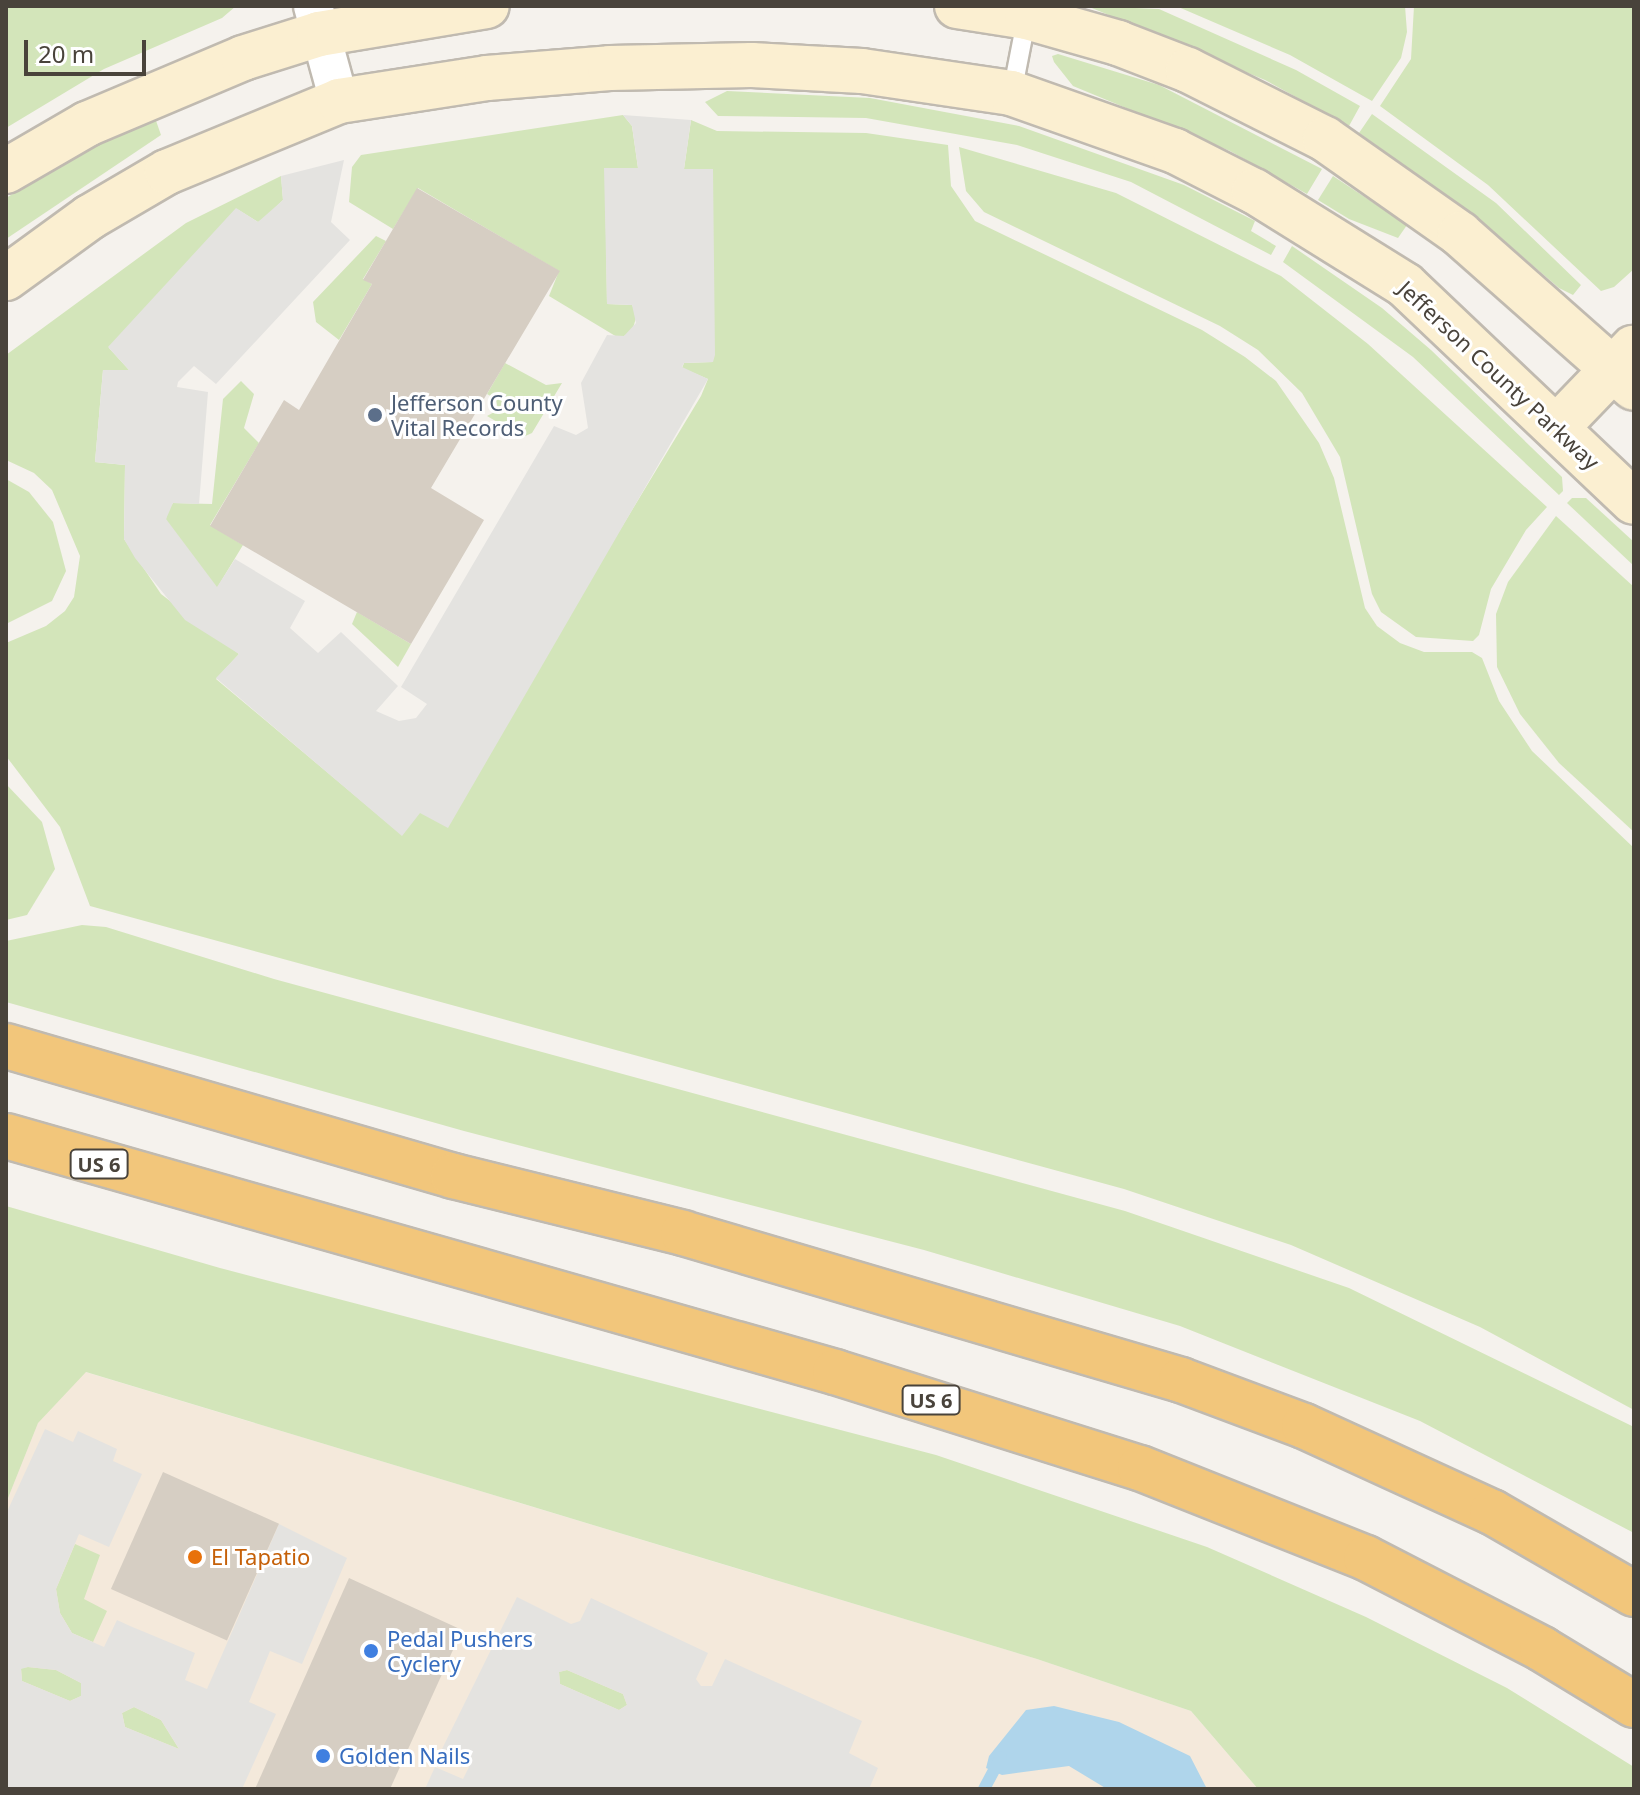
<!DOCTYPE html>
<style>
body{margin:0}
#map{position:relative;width:1640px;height:1795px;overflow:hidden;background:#f5f2ed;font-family:"Noto Sans",sans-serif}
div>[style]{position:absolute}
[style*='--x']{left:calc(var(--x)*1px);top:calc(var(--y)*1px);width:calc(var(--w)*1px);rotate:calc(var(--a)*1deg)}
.commercial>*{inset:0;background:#f4e9db}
.green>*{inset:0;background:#d3e5ba}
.parking>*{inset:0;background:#e4e3e0}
.water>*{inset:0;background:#afd5eb}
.stream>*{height:12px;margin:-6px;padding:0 6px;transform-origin:6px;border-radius:6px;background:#afd5eb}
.building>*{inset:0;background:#d6cec3;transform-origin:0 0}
.roads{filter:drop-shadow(2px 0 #c0bab0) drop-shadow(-2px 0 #c0bab0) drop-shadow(0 2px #c0bab0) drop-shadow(0 -2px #c0bab0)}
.lane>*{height:18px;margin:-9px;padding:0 9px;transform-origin:9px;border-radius:9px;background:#fff}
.street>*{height:38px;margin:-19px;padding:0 19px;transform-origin:19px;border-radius:19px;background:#fff}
.secondary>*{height:44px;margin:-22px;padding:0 22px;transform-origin:22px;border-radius:22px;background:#fbefd1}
.highway>*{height:44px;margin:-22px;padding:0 22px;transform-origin:22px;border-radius:22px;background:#f2c67b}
.dots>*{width:22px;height:22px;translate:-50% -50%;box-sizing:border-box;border:4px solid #fff;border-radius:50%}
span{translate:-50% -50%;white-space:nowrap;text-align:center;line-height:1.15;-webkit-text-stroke:6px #fff;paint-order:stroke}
.shield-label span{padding:2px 6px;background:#fff;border:2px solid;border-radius:6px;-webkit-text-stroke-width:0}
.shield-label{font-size:20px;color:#49433b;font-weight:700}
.street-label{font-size:22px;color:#49433b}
.service-label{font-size:22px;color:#4e5e75}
.left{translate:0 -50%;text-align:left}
.food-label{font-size:22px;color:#c56008}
.shop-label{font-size:22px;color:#366cbe}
.frame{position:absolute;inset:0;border:8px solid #49433b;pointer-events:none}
.scale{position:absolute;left:24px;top:40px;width:122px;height:36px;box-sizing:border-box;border:4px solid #49433b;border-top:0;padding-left:10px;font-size:24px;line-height:28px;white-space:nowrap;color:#49433b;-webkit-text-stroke:6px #fff;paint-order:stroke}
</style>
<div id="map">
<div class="commercial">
<i style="clip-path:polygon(6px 1348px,1037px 1659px,1191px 1711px,1258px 1789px,6px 1789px)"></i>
</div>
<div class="green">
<i style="clip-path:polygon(6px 6px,236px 6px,222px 18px,104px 69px,6px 128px)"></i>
<i style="clip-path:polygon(1087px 6px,1159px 9px,1296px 70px,1360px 106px,1349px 126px,1265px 80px)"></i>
<i style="clip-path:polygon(1176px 6px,1405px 6px,1407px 32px,1401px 58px,1372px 101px,1290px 55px)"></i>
<i style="clip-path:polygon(1414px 6px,1634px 6px,1634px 269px,1614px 287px,1601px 291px,1488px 185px,1380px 106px,1411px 59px)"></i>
<i style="clip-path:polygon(1058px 54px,1159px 85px,1322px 169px,1307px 194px,1230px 151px,1073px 86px,1054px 62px,1052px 56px)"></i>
<i style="clip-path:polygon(727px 91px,870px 98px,1019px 126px,1184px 185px,1255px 221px,1251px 231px,1276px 246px,1271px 255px,1131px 182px,1017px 145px,866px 118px,718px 116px,705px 102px)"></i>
<i style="clip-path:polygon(1372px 114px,1496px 203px,1581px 285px,1573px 295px,1559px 288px,1474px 215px,1359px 133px)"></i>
<i style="clip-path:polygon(154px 115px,161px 135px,6px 239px,6px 198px,118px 130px)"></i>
<i style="clip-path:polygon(623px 115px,632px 126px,638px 168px,605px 168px,607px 304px,632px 305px,637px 315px,632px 331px,624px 336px,617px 337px,549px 296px,559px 271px,418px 188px,393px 229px,349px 202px,352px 167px,361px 155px)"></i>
<i style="clip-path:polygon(691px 120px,717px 131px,866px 133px,948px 145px,951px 186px,975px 221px,1202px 330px,1245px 357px,1276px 381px,1319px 443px,1334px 478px,1365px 608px,1377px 626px,1400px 643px,1424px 652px,1472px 652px,1482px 658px,1499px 701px,1532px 751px,1634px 848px,1634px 1410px,1480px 1327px,1291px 1245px,1124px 1189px,90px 906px,60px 827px,6px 756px,6px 643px,46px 626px,65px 611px,74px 597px,80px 556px,52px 490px,34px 473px,6px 460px,6px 355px,186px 223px,281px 176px,283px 200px,266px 217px,258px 222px,237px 209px,109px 348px,129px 370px,103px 370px,95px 462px,125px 465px,124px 539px,161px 594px,239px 654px,216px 679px,402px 835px,571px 611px,701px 396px,708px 379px,682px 368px,684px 363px,713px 362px,712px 169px,684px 169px)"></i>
<i style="clip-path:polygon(959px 147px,1116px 193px,1281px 276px,1368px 344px,1547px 507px,1526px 530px,1491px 589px,1479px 635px,1473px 641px,1416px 637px,1381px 612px,1372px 594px,1340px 457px,1302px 393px,1258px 350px,1220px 326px,984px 212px,966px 191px)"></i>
<i style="clip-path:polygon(1333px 176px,1407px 225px,1398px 238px,1349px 219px,1318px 200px)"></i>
<i style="clip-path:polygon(376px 236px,386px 241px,363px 279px,372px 284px,339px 340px,316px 322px,313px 302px)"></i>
<i style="clip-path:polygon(1292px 246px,1382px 308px,1431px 350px,1562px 477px,1563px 491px,1559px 495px,1413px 357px,1283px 262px)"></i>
<i style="clip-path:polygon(505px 363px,546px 385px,562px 383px,532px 433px,523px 437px,487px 416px,498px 410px,496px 399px,487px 394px)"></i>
<i style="clip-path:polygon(241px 381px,254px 394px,244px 428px,259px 443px,210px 525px,243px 545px,217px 588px,188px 554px,166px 520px,167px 509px,173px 503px,212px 504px,223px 399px)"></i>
<i style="clip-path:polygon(6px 479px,29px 492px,53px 522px,66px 571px,52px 601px,6px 624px)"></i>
<i style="clip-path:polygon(1572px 498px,1586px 498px,1634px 542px,1634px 566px,1567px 503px)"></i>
<i style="clip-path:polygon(1556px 516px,1634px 587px,1634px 832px,1559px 763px,1520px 714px,1497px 667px,1496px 614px,1508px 582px)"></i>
<i style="clip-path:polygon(357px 612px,411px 644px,398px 667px,352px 624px)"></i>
<i style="clip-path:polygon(6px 784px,42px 822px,55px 869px,27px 915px,6px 920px)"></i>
<i style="clip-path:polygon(82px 925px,106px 927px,274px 979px,1125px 1211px,1349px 1288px,1634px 1427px,1634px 1533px,1420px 1421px,1180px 1326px,924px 1250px,464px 1131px,6px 1002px,6px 941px)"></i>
<i style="clip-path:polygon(6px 1206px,220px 1268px,936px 1455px,1207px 1547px,1366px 1617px,1507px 1688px,1634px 1767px,1634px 1789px,1258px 1789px,1191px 1711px,1037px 1659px,86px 1372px,38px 1423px,6px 1503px)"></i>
<i style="clip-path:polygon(75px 1544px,100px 1555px,84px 1599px,107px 1611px,93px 1642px,72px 1633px,60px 1613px,56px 1589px)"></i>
<i style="clip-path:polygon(28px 1667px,56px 1670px,81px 1683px,81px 1696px,70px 1701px,22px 1681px,21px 1668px)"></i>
<i style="clip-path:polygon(567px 1670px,623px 1694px,627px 1705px,619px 1710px,560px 1684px,559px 1672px)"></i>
<i style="clip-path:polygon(134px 1707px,161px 1720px,179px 1749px,125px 1727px,122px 1713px)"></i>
</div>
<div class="parking">
<i style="clip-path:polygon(623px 115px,691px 120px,684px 169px,713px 169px,715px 355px,713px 362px,684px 363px,682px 367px,708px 379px,448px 828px,420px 813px,402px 836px,216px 678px,239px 654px,185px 620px,135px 558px,124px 539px,125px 465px,95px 462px,103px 370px,129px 370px,108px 347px,236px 208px,258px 222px,283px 200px,281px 176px,344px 160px,331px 222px,350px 240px,216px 384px,194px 366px,178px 382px,177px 387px,208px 392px,199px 504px,173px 503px,166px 519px,217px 587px,235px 559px,305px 601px,290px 628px,318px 653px,341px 632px,398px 686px,376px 711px,399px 721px,416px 718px,427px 704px,401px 687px,554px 426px,576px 435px,588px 428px,581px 383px,607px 335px,624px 336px,636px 323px,632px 305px,607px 304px,604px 168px,638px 168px,632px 126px)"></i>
<i style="clip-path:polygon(evenodd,45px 1429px,73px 1442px,78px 1431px,117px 1449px,113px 1461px,142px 1474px,109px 1547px,79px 1534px,56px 1589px,60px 1613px,72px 1633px,104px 1647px,117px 1620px,130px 1626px,195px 1653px,185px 1680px,207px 1689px,279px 1524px,347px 1558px,302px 1664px,270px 1651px,249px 1702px,276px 1714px,242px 1789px,6px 1789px,6px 1514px,45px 1429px,28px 1667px,56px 1670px,81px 1683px,81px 1696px,70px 1701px,22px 1681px,21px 1669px,28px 1667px,45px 1429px,134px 1707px,161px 1720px,179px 1749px,125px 1727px,122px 1713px,134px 1707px)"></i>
<i style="clip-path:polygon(evenodd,517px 1597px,571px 1624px,580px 1621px,591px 1598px,708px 1653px,696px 1679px,701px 1686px,712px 1686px,725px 1659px,862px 1721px,849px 1753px,878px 1768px,869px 1789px,425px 1789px,435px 1767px,463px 1779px,470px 1765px,441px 1751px,517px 1597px,567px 1670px,623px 1694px,627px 1705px,619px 1710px,560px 1684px,559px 1672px,567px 1670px)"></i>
</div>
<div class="water">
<i style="clip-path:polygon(1054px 1706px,1119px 1722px,1190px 1756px,1207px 1789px,1107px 1789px,1069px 1766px,1002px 1775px,986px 1768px,989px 1756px,1026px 1710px)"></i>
</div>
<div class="stream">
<i style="--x:984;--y:1789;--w:36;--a:-62"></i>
</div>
<div class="building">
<i style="clip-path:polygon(417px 188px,560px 271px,431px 488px,484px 520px,411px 644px,210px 526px,284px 400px,299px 410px,372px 284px,363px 280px)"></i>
<i style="left:163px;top:1472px;width:127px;height:128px;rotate:24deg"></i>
<i style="clip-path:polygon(349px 1578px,462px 1630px,390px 1789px,255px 1789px)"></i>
</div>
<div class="roads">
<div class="lane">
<i style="--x:1012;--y:93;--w:78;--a:-79"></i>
</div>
<div class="street">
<i style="--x:313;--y:6;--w:98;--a:74.7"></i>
</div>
<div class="secondary">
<i style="--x:957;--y:6;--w:71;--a:8.9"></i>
<i style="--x:1027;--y:17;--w:95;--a:15.9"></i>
<i style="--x:1118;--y:43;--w:75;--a:21.1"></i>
<i style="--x:1188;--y:70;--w:153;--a:26.7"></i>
<i style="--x:1325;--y:139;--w:165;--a:35.1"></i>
<i style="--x:1460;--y:234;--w:232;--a:41.5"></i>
<i style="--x:6;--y:171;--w:94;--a:-30.1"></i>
<i style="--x:87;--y:124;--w:169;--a:-22.9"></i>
<i style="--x:243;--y:58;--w:80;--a:-17.5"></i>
<i style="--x:319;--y:34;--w:170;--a:-9.5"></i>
<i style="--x:6;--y:278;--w:104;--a:-36"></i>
<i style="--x:90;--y:217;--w:89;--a:-30.3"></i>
<i style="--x:167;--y:172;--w:186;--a:-22.4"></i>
<i style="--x:339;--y:101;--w:150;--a:-8.8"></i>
<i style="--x:487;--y:78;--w:123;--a:-4.6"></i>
<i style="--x:610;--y:68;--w:142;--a:-1.2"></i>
<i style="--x:752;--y:65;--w:110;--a:3.1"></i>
<i style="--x:862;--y:71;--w:151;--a:8.4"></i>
<i style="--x:1011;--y:93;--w:174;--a:19.5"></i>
<i style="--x:1175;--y:151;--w:89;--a:26.9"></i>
<i style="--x:1254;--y:191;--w:178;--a:31.9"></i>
<i style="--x:1405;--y:285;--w:315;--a:43.5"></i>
<i style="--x:1557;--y:427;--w:110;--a:-46.1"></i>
</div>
<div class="highway">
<i style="--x:6;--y:1046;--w:466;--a:16.2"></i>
<i style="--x:453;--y:1176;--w:237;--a:13.9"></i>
<i style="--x:683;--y:1233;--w:519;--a:16.45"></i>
<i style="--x:1181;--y:1380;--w:131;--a:20.5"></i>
<i style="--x:1304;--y:1426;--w:207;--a:24.6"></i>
<i style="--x:1492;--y:1512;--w:164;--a:30"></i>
<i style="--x:6;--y:1136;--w:862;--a:15.89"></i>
<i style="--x:835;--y:1372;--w:320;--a:17.5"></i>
<i style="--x:1140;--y:1468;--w:243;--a:21.7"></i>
<i style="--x:1366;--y:1558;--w:198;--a:27.3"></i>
<i style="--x:1542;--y:1649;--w:108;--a:31.3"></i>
</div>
</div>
<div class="dots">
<i style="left:375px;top:415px;background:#5c6f8a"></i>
<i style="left:195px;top:1557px;background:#e8710a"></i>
<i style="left:371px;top:1651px;background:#3f7fe0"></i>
<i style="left:323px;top:1756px;background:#3f7fe0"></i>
</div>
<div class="shield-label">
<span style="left:99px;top:1164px">US 6</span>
<span style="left:931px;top:1400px">US 6</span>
</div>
<div class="street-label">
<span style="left:1499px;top:375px;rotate:43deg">Jefferson County Parkway</span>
</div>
<div class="service-label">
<span class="left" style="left:391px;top:415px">Jefferson County<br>Vital Records</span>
</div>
<div class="food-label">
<span class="left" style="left:211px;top:1557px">El Tapatio</span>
</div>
<div class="shop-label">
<span class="left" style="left:387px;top:1651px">Pedal Pushers<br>Cyclery</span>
<span class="left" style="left:339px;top:1756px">Golden Nails</span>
</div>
<div class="frame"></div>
<div class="scale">20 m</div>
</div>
